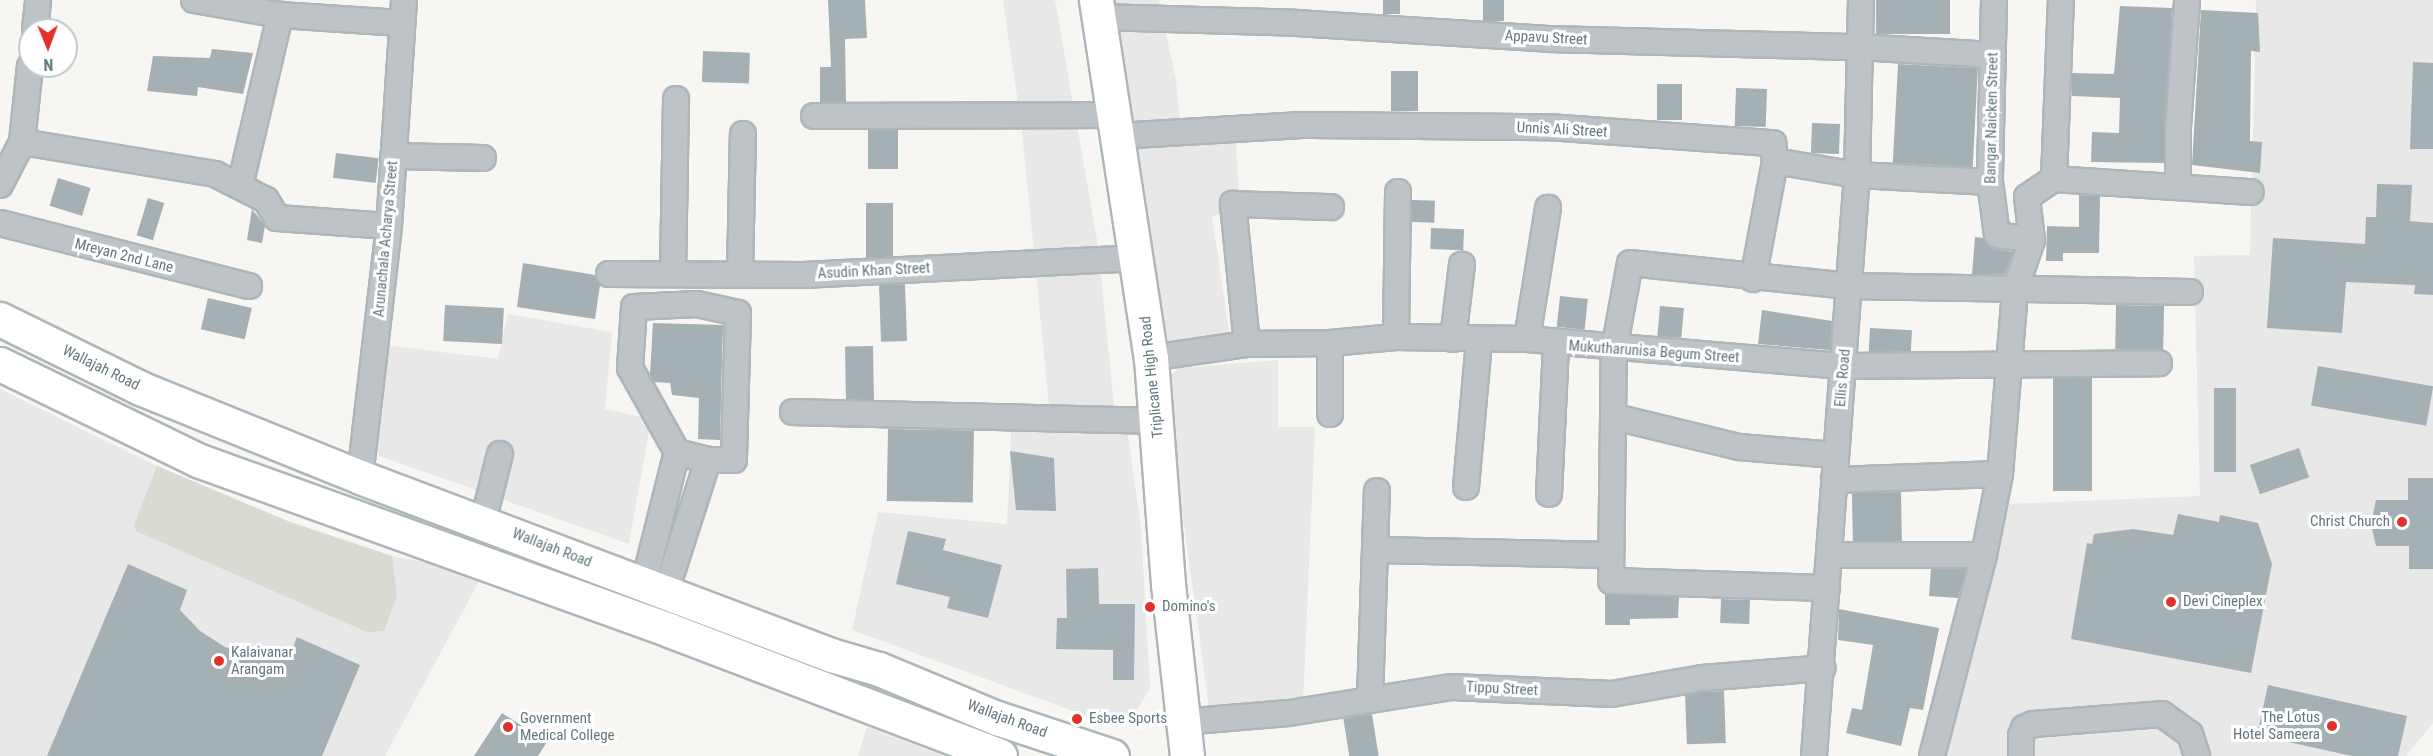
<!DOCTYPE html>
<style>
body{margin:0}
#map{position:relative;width:2433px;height:756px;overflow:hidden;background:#f7f6f3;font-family:"Roboto Condensed",sans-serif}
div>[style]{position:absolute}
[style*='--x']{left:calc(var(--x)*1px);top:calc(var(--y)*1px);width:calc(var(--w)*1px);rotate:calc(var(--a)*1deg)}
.built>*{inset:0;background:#e7e8e7}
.green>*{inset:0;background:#d7dbd2}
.building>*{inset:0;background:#a4b0b3;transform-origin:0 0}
.roads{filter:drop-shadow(2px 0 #adb6b9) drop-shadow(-2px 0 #adb6b9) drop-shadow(0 2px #adb6b9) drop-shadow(0 -2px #adb6b9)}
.minor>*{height:24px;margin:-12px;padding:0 12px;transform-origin:12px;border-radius:12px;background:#bdc3c6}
.secondary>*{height:33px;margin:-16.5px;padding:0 16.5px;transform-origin:16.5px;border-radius:16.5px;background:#fff}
.dots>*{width:16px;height:16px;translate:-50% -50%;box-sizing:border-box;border:3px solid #fff;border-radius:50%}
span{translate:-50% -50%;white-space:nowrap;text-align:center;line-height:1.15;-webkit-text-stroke:6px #fff;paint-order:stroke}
.street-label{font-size:15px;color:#62777e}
.poi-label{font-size:15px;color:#62777e}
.right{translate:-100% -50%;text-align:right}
.left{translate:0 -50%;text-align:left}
.north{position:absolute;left:18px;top:18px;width:60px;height:60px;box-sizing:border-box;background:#fff;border:2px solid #c0c9cb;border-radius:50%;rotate:179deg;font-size:16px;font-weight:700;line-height:24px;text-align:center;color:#62777e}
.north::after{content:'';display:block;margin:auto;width:21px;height:27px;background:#e0322a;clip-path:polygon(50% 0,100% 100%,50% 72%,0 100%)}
</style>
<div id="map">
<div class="built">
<i style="clip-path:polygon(1003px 0,1055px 0,1098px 246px,1115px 416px,1050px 416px,1022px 131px)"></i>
<i style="clip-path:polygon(1110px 0,1159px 0,1176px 80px,1182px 145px,1236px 143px,1240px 210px,1212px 216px,1231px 345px,1170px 352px)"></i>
<i style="clip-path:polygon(2256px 0,2433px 0,2433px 723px,2406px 756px,1945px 756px,2008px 504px,2200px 496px,2194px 256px,2250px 255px)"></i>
<i style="clip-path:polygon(508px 314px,612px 332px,605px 409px,651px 419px,629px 544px,379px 456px,372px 435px,376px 344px,498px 359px)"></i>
<i style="clip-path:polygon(1278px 360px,1278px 427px,1315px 427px,1303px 703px,1209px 707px,1164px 380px,1179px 368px)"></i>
<i style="clip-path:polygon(0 389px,157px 466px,290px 522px,392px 556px,483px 574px,385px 756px,0 756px)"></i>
<i style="clip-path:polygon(1012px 416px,1126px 420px,1141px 528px,1150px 688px,1135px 713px,1103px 722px,852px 630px,878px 512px,1007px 524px)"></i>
<i style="clip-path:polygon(867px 727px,944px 756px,858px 756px)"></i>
</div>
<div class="green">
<i style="clip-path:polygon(157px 466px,290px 522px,392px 556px,397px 596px,384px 631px,367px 632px,136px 531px,134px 525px)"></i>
</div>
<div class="building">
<i style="clip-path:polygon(828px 0,865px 0,867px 38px,845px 39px,846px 102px,820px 102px,820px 67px,831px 67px)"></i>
<i style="left:1383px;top:0;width:17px;height:14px"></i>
<i style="left:1483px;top:0;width:21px;height:21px"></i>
<i style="left:1876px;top:0;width:74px;height:34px"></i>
<i style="clip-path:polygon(2120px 6px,2172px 8px,2164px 163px,2091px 162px,2092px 132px,2119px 133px,2120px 98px,2072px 96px,2072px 73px,2114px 74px)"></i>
<i style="clip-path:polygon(2201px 10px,2258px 13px,2260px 52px,2251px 51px,2250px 141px,2262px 142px,2260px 173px,2192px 165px)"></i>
<i style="clip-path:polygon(212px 49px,253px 53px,243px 94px,198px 87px,197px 96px,147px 91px,153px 56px,210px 58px)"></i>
<i style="left:703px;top:51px;width:47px;height:31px;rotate:2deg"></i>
<i style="clip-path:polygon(2413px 62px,2433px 63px,2433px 149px,2410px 149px)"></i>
<i style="left:1898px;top:64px;width:80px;height:99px;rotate:3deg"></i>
<i style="left:1391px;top:71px;width:27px;height:40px"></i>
<i style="left:1657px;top:84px;width:25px;height:36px"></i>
<i style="left:1736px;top:88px;width:31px;height:38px;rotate:2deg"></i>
<i style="left:1812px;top:123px;width:28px;height:30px;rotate:2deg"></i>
<i style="left:868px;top:130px;width:30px;height:39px"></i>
<i style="left:336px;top:153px;width:43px;height:25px;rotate:7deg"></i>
<i style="left:58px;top:178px;width:34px;height:29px;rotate:17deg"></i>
<i style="clip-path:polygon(2377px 184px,2412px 185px,2410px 221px,2433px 223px,2433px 295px,2414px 294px,2415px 285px,2346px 282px,2342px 333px,2267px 328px,2273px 238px,2365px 244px,2366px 217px,2376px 217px)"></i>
<i style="clip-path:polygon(2079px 195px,2100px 196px,2099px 253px,2063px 253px,2063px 261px,2046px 261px,2047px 226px,2079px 227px)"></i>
<i style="left:148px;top:198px;width:17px;height:39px;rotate:17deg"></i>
<i style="left:1412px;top:200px;width:23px;height:22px;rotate:2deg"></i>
<i style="left:866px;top:203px;width:27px;height:55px"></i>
<i style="clip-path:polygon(252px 209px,265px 226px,262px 243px,247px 240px)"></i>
<i style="left:1431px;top:228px;width:33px;height:21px;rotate:2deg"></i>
<i style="clip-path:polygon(1975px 237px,1983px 238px,1994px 249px,2013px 252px,2005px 274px,1972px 274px)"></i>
<i style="clip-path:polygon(523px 263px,595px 275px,600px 285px,595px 319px,517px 307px)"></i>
<i style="left:905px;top:284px;width:57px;height:26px;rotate:88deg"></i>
<i style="left:1560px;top:296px;width:28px;height:31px;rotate:6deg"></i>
<i style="left:208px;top:298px;width:45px;height:32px;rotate:13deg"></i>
<i style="left:445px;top:305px;width:59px;height:36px;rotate:3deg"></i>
<i style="left:2116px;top:305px;width:48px;height:44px;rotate:1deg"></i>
<i style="left:1660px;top:306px;width:24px;height:30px;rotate:5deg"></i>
<i style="clip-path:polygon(1762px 310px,1832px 321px,1830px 350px,1758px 344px)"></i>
<i style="clip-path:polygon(653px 323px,723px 325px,720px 440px,698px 439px,699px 398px,672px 395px,670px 383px,654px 382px,650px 374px)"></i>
<i style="left:1870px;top:328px;width:42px;height:24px;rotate:3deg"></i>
<i style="left:873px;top:346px;width:54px;height:28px;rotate:89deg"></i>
<i style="left:2318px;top:366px;width:117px;height:40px;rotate:10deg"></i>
<i style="left:2053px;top:378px;width:39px;height:113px"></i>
<i style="left:2214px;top:388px;width:22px;height:84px"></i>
<i style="left:888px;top:429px;width:86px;height:72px;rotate:1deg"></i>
<i style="left:2299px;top:448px;width:31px;height:52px;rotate:71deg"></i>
<i style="clip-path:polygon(1010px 451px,1054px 458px,1056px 511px,1016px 510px)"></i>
<i style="clip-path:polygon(2408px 478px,2433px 478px,2433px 569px,2409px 569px,2409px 546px,2376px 546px,2371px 524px,2376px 500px,2408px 500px)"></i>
<i style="left:1901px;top:492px;width:49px;height:49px;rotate:89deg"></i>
<i style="clip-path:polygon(2178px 514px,2219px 522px,2220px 515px,2258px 523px,2272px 564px,2251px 673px,2071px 639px,2087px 543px,2092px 544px,2094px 534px,2133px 529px,2173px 535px)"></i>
<i style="clip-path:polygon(908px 531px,946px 539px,943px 550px,1002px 565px,988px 618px,947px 608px,950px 597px,896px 584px)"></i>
<i style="clip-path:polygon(128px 564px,187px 590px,180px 610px,200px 631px,225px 647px,256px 656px,290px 655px,297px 637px,360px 665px,322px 756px,47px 756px)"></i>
<i style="clip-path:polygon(1098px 568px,1099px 604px,1135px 604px,1134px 680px,1113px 680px,1113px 650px,1056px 649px,1057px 618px,1067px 618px,1066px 569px)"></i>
<i style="clip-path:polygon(1931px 569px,1966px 569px,1958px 598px,1929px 596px)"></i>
<i style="clip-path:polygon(1605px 594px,1679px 597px,1678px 618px,1630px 619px,1630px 625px,1605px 625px)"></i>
<i style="left:1721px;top:599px;width:29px;height:24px;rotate:2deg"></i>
<i style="clip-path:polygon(1839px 609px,1939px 628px,1923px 710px,1910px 708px,1901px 746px,1846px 733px,1852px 708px,1862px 710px,1873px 645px,1838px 640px)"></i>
<i style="clip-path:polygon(2268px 685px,2407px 716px,2398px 756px,2352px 756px,2257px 735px)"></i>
<i style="left:1724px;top:691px;width:52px;height:39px;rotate:88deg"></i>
<i style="clip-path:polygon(502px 713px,547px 742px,538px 756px,474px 756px)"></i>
<i style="left:1372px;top:714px;width:43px;height:29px;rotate:81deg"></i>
</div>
<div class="roads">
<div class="minor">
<i style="--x:194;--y:0;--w:87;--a:9.9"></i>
<i style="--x:280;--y:15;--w:121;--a:3.8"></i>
<i style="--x:1994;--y:0;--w:182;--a:91.3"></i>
<i style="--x:1990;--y:182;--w:53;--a:82.5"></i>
<i style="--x:1997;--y:235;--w:35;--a:8"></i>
<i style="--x:1099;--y:17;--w:197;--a:1.7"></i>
<i style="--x:1296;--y:23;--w:253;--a:3.6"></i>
<i style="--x:1548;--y:39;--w:311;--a:1.5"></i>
<i style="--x:1859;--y:47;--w:134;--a:3.4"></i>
<i style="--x:35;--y:30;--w:30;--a:-84"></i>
<i style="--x:814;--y:116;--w:300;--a:-0.2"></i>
<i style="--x:1117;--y:136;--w:185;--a:-3.4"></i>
<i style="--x:1302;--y:125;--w:246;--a:0.5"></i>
<i style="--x:1548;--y:127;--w:226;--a:4.1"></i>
<i style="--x:1773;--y:143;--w:18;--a:84"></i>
<i style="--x:1775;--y:161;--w:83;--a:9.7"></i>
<i style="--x:1857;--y:175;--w:133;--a:3"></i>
<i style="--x:22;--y:142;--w:196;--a:9.4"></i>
<i style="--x:215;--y:174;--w:57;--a:27"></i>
<i style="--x:266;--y:200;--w:21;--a:59"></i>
<i style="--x:277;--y:218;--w:112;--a:4.1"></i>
<i style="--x:393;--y:156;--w:90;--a:1.3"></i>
<i style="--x:2054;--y:179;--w:179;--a:-87.8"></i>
<i style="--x:0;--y:185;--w:48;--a:-62.9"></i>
<i style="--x:22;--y:142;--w:76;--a:-84"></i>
<i style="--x:2178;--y:185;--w:58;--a:-90"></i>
<i style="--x:2178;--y:127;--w:127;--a:-85.9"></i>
<i style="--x:240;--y:186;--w:176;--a:-76.8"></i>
<i style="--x:0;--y:223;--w:257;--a:14.2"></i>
<i style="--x:673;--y:273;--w:174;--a:-89"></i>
<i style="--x:609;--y:274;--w:195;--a:0.3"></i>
<i style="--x:804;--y:275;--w:335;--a:-2.9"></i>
<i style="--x:740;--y:274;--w:140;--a:-88.8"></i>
<i style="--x:1753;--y:279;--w:120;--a:-79.4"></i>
<i style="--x:1396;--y:337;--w:145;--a:-89.2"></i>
<i style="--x:1453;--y:339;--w:75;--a:-83.1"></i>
<i style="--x:1527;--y:339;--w:133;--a:-80.9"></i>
<i style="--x:1247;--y:344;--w:141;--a:-95.7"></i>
<i style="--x:1233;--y:204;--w:98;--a:1.8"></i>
<i style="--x:1151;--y:358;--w:97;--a:-8.3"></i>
<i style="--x:1247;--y:344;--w:83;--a:-0.7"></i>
<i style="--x:1330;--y:343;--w:66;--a:-5.2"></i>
<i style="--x:1396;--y:337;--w:131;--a:0.9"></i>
<i style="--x:1527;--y:339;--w:319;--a:4.9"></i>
<i style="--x:1845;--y:366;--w:314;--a:-0.5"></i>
<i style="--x:793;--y:412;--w:364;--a:1.4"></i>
<i style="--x:1330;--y:414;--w:71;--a:-90"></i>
<i style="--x:1615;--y:417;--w:128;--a:13.6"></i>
<i style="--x:1739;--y:447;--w:96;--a:4.8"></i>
<i style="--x:360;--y:477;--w:253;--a:-83.4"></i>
<i style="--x:389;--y:226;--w:226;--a:-86.2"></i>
<i style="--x:1834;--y:480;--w:166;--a:-2.1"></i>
<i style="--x:1466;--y:487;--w:148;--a:-84.9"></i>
<i style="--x:1549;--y:494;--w:150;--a:-87.3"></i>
<i style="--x:483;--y:522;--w:70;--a:-76"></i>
<i style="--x:1378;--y:550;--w:233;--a:1.2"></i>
<i style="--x:1829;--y:555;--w:155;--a:0"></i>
<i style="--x:644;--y:583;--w:135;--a:-75.9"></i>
<i style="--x:677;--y:452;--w:96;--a:-119.2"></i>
<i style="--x:630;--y:368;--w:61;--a:-86.2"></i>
<i style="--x:634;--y:307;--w:63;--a:-2.7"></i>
<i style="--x:697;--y:304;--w:42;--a:12.4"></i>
<i style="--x:738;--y:313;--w:147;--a:91.6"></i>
<i style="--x:734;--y:460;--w:26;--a:180"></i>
<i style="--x:708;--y:460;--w:32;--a:-166"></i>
<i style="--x:1827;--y:588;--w:216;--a:-178.1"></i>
<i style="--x:1611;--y:581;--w:231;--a:-89.3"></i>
<i style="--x:1614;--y:350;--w:88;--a:-79.6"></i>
<i style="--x:1630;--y:263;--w:220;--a:6"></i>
<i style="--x:1849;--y:286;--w:341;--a:1"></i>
<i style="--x:666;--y:591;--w:138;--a:-72.2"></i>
<i style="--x:1370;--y:699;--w:208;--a:-88.1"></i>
<i style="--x:1182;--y:722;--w:107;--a:-4.8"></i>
<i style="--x:1289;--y:713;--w:165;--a:-9.1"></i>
<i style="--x:1452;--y:687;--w:160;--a:2.5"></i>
<i style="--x:1612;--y:694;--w:91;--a:-10.1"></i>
<i style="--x:1702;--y:678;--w:121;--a:-4.7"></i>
<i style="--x:1814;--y:756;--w:583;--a:-85.77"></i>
<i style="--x:1857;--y:175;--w:175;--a:-88.7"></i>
<i style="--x:1932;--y:756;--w:208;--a:-75.5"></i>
<i style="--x:1984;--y:555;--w:83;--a:-78.8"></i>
<i style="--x:2000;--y:474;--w:185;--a:-85.3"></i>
<i style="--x:2015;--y:290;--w:53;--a:-71.2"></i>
<i style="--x:2032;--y:240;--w:43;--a:-96.6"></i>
<i style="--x:2027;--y:197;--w:32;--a:-34"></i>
<i style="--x:2054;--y:179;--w:197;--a:3.8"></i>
<i style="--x:2021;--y:756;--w:20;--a:-90"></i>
<i style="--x:2021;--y:736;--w:9;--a:-69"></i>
<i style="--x:2024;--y:728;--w:10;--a:-24"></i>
<i style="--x:2033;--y:724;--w:129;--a:-4.4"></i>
<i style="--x:2162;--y:714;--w:34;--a:36"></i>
<i style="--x:2190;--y:734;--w:23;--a:72"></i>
</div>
<div class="secondary">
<i style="--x:1096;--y:0;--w:362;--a:81.3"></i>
<i style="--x:1151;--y:358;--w:227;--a:85.7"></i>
<i style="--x:1168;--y:584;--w:173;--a:83.7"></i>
<i style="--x:0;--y:319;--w:156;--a:26.2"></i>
<i style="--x:140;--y:388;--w:237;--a:22"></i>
<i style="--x:360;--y:477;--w:504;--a:20.7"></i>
<i style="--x:831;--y:655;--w:50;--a:16.3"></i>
<i style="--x:879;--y:669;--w:128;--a:22.6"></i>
<i style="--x:997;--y:718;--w:121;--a:18.3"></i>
<i style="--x:0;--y:364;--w:222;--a:25.9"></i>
<i style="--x:200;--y:461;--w:499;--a:19.8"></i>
<i style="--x:669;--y:630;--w:354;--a:20.8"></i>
</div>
</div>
<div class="dots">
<i style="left:2402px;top:522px;background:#e0322a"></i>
<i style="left:2171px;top:602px;background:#e0322a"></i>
<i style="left:1150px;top:607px;background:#e0322a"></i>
<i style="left:219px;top:661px;background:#e0322a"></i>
<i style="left:1077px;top:719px;background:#e0322a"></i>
<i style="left:2332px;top:726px;background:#e0322a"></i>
<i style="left:508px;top:727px;background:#e0322a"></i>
</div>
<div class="street-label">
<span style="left:1546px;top:38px;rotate:3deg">Appavu Street</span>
<span style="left:1992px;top:118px;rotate:-89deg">Bangar Naicken Street</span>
<span style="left:1562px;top:130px;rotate:3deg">Unnis Ali Street</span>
<span style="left:386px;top:239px;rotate:-85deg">Arunachala Acharya Street</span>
<span style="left:124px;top:256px;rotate:14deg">Mreyan 2nd Lane</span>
<span style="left:874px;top:271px;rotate:-3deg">Asudin Khan Street</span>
<span style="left:1654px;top:352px;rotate:4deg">Mukutharunisa Begum Street</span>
<span style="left:101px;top:368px;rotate:26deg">Wallajah Road</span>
<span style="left:1152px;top:377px;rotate:-96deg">Triplicane High Road</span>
<span style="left:1843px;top:378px;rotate:-85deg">Ellis Road</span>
<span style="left:552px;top:548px;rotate:21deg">Wallajah Road</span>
<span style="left:1502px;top:689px;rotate:3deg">Tippu Street</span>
<span style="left:1007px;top:719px;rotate:20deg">Wallajah Road</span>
</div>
<div class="poi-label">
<span class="right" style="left:2390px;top:522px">Christ Church</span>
<span class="left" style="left:2183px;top:602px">Devi Cineplex</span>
<span class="left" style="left:1162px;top:607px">Domino's</span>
<span class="left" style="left:231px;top:661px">Kalaivanar<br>Arangam</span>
<span class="right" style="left:2320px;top:726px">The Lotus<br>Hotel Sameera</span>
<span class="left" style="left:520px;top:727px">Government<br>Medical College</span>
<span class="left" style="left:1089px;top:719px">Esbee Sports</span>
</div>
<div class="north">N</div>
</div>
